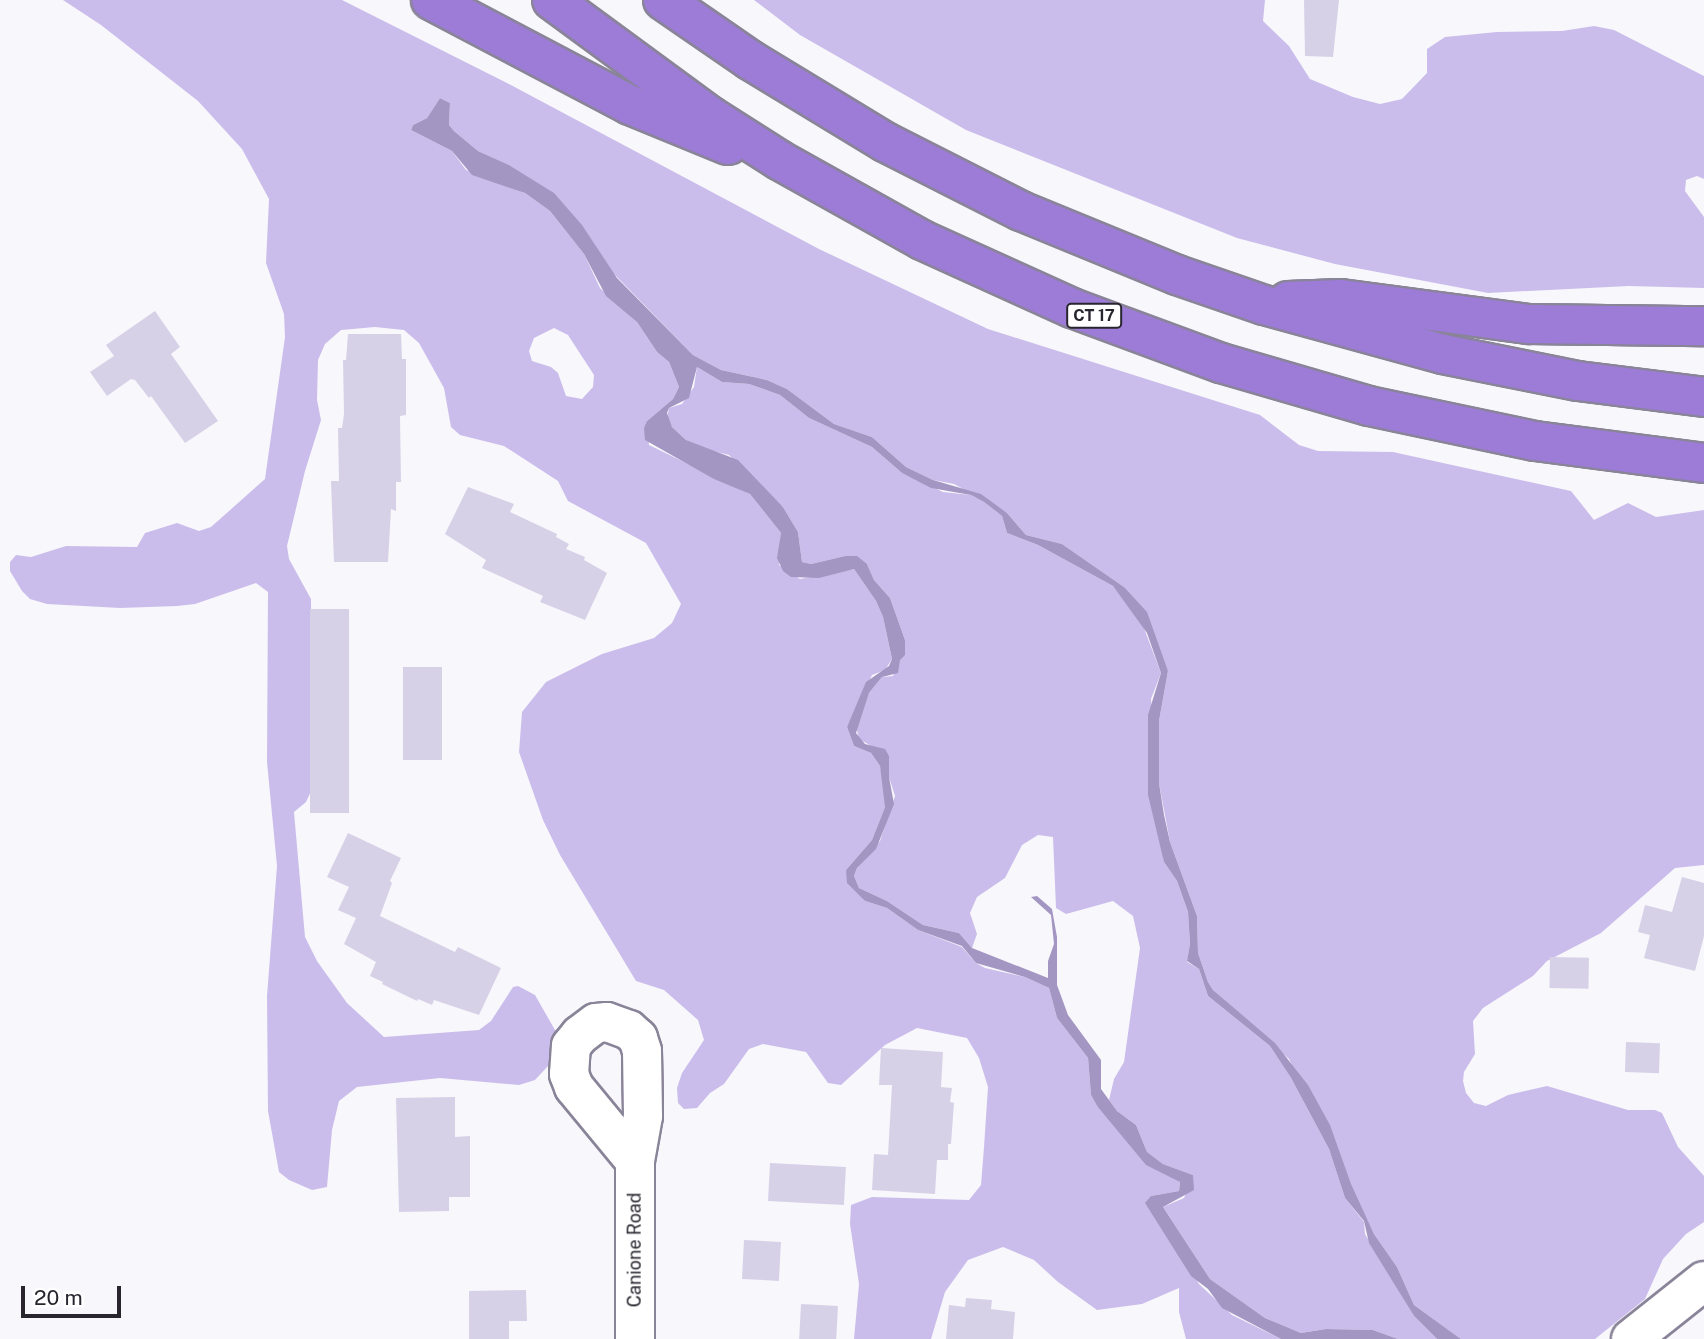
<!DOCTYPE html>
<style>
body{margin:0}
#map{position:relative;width:1704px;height:1339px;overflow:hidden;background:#f8f7fc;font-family:"Public Sans",sans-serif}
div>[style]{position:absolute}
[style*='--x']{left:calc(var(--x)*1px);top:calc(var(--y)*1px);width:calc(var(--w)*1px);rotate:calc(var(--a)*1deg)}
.forest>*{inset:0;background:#cbbdeb}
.water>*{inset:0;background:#a496c2}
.building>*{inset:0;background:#d7d1e7;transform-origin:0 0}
.roads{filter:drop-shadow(2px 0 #8a8499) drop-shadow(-2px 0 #8a8499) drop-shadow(0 2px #8a8499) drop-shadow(0 -2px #8a8499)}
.minor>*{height:38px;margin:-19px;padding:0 19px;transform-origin:19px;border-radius:19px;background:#fff}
.highway>*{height:38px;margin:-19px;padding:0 19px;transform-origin:19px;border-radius:19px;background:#9c7cd7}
span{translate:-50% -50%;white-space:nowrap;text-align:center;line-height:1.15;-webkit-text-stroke:7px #fff;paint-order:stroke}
.shield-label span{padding:2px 5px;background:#fff;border:2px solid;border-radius:5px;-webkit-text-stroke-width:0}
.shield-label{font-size:16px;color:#28252e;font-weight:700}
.street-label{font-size:18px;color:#28252e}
.scale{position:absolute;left:21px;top:1286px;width:100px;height:32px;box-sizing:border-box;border:4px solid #28252e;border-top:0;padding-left:9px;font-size:21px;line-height:24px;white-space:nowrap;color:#28252e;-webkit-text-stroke:5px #fff;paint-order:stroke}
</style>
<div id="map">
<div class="forest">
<i style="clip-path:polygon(evenodd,63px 0,342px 0,505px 82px,819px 249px,988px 329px,1260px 415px,1299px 445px,1318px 451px,1393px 452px,1571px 491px,1594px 520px,1628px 503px,1656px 517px,1704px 510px,1704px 865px,1675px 868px,1601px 933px,1547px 961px,1533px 976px,1483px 1008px,1473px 1021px,1475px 1054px,1464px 1072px,1463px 1081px,1466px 1093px,1474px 1103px,1486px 1106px,1508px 1095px,1547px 1086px,1628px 1110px,1655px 1110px,1662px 1113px,1678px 1147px,1704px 1176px,1704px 1222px,1686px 1234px,1663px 1259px,1645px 1299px,1595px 1339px,1461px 1339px,1414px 1305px,1397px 1267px,1374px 1234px,1289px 1059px,1213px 990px,1208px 982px,1198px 953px,1197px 916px,1170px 842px,1159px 783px,1159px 721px,1168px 671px,1124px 587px,1062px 544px,1026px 535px,1007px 513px,954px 484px,933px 480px,906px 467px,872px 437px,834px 424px,787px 389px,767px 380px,721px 370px,693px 355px,507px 164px,478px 151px,454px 131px,449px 125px,450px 103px,440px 98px,427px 118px,413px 125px,411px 130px,452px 151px,466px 170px,525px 193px,550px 211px,584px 254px,600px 288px,637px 322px,657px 352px,669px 362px,679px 387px,673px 399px,647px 421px,649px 445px,750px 494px,781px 533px,779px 565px,800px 579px,854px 569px,876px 601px,883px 617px,892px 659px,885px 670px,872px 675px,847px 727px,854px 746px,871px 753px,880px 766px,885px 791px,885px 807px,872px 840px,846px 870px,861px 896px,865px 901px,887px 908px,918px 930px,962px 947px,976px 963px,985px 968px,1025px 977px,1049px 988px,1057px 1018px,1088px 1058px,1091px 1095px,1097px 1106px,1180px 1182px,1179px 1191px,1151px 1196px,1199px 1284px,1232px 1315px,1281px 1339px,1186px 1339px,1179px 1312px,1179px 1288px,1142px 1304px,1097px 1310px,1058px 1282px,1034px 1260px,1003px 1247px,968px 1260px,945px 1292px,931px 1339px,854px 1339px,859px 1284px,850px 1224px,851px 1205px,872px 1197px,969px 1200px,981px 1185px,984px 1147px,988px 1087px,979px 1058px,967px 1038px,917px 1028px,885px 1045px,841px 1085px,828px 1083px,806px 1052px,763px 1044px,749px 1049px,724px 1084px,710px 1093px,697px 1108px,684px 1109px,678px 1103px,677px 1088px,682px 1073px,704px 1040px,698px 1020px,664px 990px,636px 981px,560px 855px,543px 820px,519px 752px,522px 712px,546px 682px,602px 654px,654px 638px,672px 623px,681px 604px,646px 543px,568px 501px,558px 481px,504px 446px,460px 435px,451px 427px,444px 388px,419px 343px,404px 330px,375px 327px,341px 330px,325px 344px,318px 360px,317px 400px,321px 420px,305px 471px,287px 546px,289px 559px,311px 599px,313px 787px,306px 802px,294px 812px,305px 937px,317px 961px,347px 1003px,384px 1037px,479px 1030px,491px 1021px,513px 987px,518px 986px,535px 995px,559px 1037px,548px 1066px,535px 1080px,519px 1085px,440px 1078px,357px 1087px,339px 1101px,332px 1130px,327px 1187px,312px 1190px,289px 1180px,279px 1172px,268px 1111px,267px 996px,277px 866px,267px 762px,268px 592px,256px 583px,195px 604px,177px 606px,120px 608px,47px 604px,30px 599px,22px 591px,10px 571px,10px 562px,16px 555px,31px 557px,66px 546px,137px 547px,145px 533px,177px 523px,199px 531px,211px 527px,265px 479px,285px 337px,284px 314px,266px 263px,269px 199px,242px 149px,198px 101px,101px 25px,63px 0,554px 328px,568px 335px,594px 375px,593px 387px,582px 399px,566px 396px,558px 373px,551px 367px,532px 361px,529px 351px,534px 338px,554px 328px)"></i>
<i style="clip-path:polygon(754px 0,1265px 0,1263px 21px,1289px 46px,1310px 79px,1353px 97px,1380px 104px,1402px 99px,1427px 73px,1427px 49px,1445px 37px,1497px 32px,1562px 31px,1594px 26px,1614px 30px,1704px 76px,1704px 179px,1697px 176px,1686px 180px,1685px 191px,1704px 217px,1704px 288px,1629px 286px,1488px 293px,1335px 264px,1237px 238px,966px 130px,800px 35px)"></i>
<i style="clip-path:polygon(697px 367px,722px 382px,749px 384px,780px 395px,809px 418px,872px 447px,902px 473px,943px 492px,971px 495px,984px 502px,1002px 516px,1007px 533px,1038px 545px,1113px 586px,1142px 623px,1161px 673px,1151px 699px,1164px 862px,1177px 881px,1188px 912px,1190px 944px,1187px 962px,1199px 969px,1208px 996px,1270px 1046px,1291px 1078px,1329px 1149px,1345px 1198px,1364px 1222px,1365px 1234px,1414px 1316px,1437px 1339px,1398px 1339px,1373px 1330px,1326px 1329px,1301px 1333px,1265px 1318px,1210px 1279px,1163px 1207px,1184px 1198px,1193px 1175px,1163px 1164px,1147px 1152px,1136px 1125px,1117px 1111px,1109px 1100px,1114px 1079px,1124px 1062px,1140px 948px,1133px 916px,1113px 901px,1066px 914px,1056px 908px,1053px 837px,1038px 835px,1022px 845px,1005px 878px,977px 897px,970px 913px,977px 934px,972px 948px,959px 933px,923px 925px,887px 901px,859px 888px,854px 876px,857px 868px,880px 841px,895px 796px,889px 777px,889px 756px,859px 739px,856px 726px,869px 693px,882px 677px,893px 676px,905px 640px,890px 598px,874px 580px,867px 564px,845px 556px,811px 564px,802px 562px,798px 532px,783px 507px,729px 455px,701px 448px,686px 440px,672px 427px,667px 419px,669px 408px,682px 404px,694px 387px)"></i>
</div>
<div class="water">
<i style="clip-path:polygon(440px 98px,450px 103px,449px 125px,454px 131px,478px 151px,507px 164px,554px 193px,582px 225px,617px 278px,693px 355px,721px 370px,767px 380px,787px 389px,834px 424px,872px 437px,906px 467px,933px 480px,981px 494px,1007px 513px,1026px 535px,1062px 544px,1124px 587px,1147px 612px,1168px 671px,1159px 721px,1159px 783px,1164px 815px,1170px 842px,1197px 916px,1198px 953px,1208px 982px,1213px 990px,1275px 1043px,1308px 1085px,1330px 1125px,1351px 1184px,1374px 1234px,1397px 1267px,1414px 1305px,1461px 1339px,1437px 1339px,1414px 1316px,1369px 1243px,1364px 1221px,1345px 1198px,1329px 1149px,1291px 1078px,1270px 1046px,1208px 996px,1199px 969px,1187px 961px,1190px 944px,1188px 912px,1177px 881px,1164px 862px,1148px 795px,1148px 715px,1161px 673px,1147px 633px,1113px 586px,1038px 545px,1007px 533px,1002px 516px,984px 502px,971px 495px,931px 488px,902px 473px,872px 447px,809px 418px,780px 395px,749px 384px,722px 382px,697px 367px,689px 398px,669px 408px,667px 413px,672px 427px,686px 440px,738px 460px,783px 507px,798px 532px,802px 562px,811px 564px,845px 556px,857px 556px,867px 564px,874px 580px,890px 598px,905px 640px,905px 655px,900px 660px,898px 673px,882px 677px,869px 693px,856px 733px,865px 744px,885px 749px,889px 756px,889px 777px,894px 804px,876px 849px,857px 868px,854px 876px,859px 888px,887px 901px,923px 925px,959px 933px,972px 948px,1048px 978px,1048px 961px,1054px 944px,1051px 915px,1031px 897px,1037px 896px,1052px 909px,1057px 937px,1057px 985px,1068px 1015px,1101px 1060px,1101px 1089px,1117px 1111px,1136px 1125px,1147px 1152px,1163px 1164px,1193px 1175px,1194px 1190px,1163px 1207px,1210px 1279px,1265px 1318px,1301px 1333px,1326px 1329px,1373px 1330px,1398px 1339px,1281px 1339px,1222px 1308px,1208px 1289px,1191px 1276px,1145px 1203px,1151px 1196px,1179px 1191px,1180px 1182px,1146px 1165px,1097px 1106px,1091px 1095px,1088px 1058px,1057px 1018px,1049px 988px,1025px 977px,976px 963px,962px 946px,918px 930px,887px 908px,865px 901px,847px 883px,846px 870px,872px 840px,885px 807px,880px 766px,871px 753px,854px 746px,847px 727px,866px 682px,889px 666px,892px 659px,883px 617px,876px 601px,854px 569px,819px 578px,791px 577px,783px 571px,777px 558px,781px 533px,750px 494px,714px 479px,645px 440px,644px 428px,647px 421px,673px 399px,679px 387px,669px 362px,657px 352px,637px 322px,606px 296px,584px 254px,550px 211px,525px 193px,472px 175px,452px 151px,411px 130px,413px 125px,427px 118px)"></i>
</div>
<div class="building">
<i style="clip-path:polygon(1304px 0,1339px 0,1333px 57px,1305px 56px)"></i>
<i style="clip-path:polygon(155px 311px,180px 347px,171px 354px,218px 421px,185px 443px,151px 396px,149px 398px,135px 380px,131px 379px,107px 396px,90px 372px,114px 356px,106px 345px)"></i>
<i style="clip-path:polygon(348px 334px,401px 334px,402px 359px,406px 359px,406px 415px,400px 416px,401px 482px,396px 482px,396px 511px,391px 509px,388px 562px,334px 562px,331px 481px,339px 481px,338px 428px,342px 428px,344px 414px,343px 360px,346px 360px)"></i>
<i style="clip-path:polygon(468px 487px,514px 504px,510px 512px,557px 534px,556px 537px,569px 544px,566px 549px,585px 557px,584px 560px,607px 573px,585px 620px,540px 602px,543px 596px,482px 568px,486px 560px,445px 534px)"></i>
<i style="left:310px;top:609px;width:39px;height:204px"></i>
<i style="left:403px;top:667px;width:39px;height:93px"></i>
<i style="clip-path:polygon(348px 833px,401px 858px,390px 881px,392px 883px,380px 916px,455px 952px,458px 947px,501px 968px,479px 1015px,434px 1000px,432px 1005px,418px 999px,417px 1001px,382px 984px,383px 982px,370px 976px,376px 962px,344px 944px,356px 918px,338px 910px,349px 887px,327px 877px)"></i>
<i style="clip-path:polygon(1682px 877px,1704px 883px,1704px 936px,1695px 971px,1644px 958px,1650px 935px,1638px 932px,1645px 905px,1672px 912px)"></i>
<i style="left:1550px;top:957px;width:39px;height:31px;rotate:1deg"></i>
<i style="left:1626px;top:1042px;width:34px;height:30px;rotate:2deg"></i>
<i style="clip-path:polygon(881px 1048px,943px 1052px,941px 1087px,952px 1088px,950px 1102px,954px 1103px,951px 1144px,948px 1144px,948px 1160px,937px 1160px,935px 1194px,872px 1190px,874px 1154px,888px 1155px,892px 1085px,879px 1085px)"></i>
<i style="clip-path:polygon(455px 1097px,455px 1137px,470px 1136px,470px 1197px,449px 1197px,449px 1211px,399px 1212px,396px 1098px)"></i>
<i style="left:770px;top:1163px;width:76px;height:38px;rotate:3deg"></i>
<i style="left:744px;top:1240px;width:37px;height:39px;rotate:3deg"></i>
<i style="clip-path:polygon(526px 1290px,527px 1321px,509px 1321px,509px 1339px,469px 1339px,469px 1291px)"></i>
<i style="clip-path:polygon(966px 1298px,992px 1300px,991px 1309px,1015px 1312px,1013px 1339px,946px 1339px,949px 1305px,965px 1307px)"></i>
<i style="left:801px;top:1304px;width:37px;height:35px;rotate:3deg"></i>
</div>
<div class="roads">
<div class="minor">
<i style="--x:607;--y:1022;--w:23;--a:20"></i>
<i style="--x:629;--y:1030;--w:12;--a:42"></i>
<i style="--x:638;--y:1038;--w:14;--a:73"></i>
<i style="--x:642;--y:1051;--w:65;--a:89.1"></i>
<i style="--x:643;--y:1116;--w:46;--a:100.1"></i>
<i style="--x:635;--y:1161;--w:96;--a:-129.5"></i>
<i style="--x:574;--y:1087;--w:14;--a:-111"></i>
<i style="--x:569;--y:1074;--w:28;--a:-86"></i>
<i style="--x:571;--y:1046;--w:14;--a:-51"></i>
<i style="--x:580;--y:1035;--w:20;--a:-37"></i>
<i style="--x:596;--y:1023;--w:11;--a:-5"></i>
<i style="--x:635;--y:1161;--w:178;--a:90"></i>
<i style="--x:1631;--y:1339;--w:93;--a:-38.5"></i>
</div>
<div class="highway">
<i style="--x:431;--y:0;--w:225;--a:27.8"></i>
<i style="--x:630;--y:105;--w:106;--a:22.2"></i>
<i style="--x:552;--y:0;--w:196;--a:36.3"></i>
<i style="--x:710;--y:116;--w:82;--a:32.5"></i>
<i style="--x:779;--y:160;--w:164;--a:29.2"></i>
<i style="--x:922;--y:240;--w:165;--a:24.4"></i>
<i style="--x:1072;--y:308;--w:159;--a:20.3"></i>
<i style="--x:1221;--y:363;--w:154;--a:16.2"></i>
<i style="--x:1369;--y:406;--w:170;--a:11.9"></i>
<i style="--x:1535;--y:441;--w:170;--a:7.4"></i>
<i style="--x:663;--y:0;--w:106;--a:34.6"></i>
<i style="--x:750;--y:60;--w:158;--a:31.3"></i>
<i style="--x:885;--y:142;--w:153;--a:26.9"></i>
<i style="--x:1021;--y:211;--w:169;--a:22.3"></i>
<i style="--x:1177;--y:275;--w:92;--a:19"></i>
<i style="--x:1264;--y:305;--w:186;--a:15.3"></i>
<i style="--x:1443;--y:354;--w:138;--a:11.3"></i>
<i style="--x:1578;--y:381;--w:127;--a:7.2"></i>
<i style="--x:1288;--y:301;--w:53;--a:-2.2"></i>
<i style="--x:1341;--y:299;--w:190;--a:7.6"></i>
<i style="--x:1529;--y:324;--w:175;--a:0.7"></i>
</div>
</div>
<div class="shield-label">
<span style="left:1094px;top:316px">CT 17</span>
</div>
<div class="street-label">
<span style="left:635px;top:1250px;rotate:-90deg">Canione Road</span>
</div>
<div class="scale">20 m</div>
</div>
